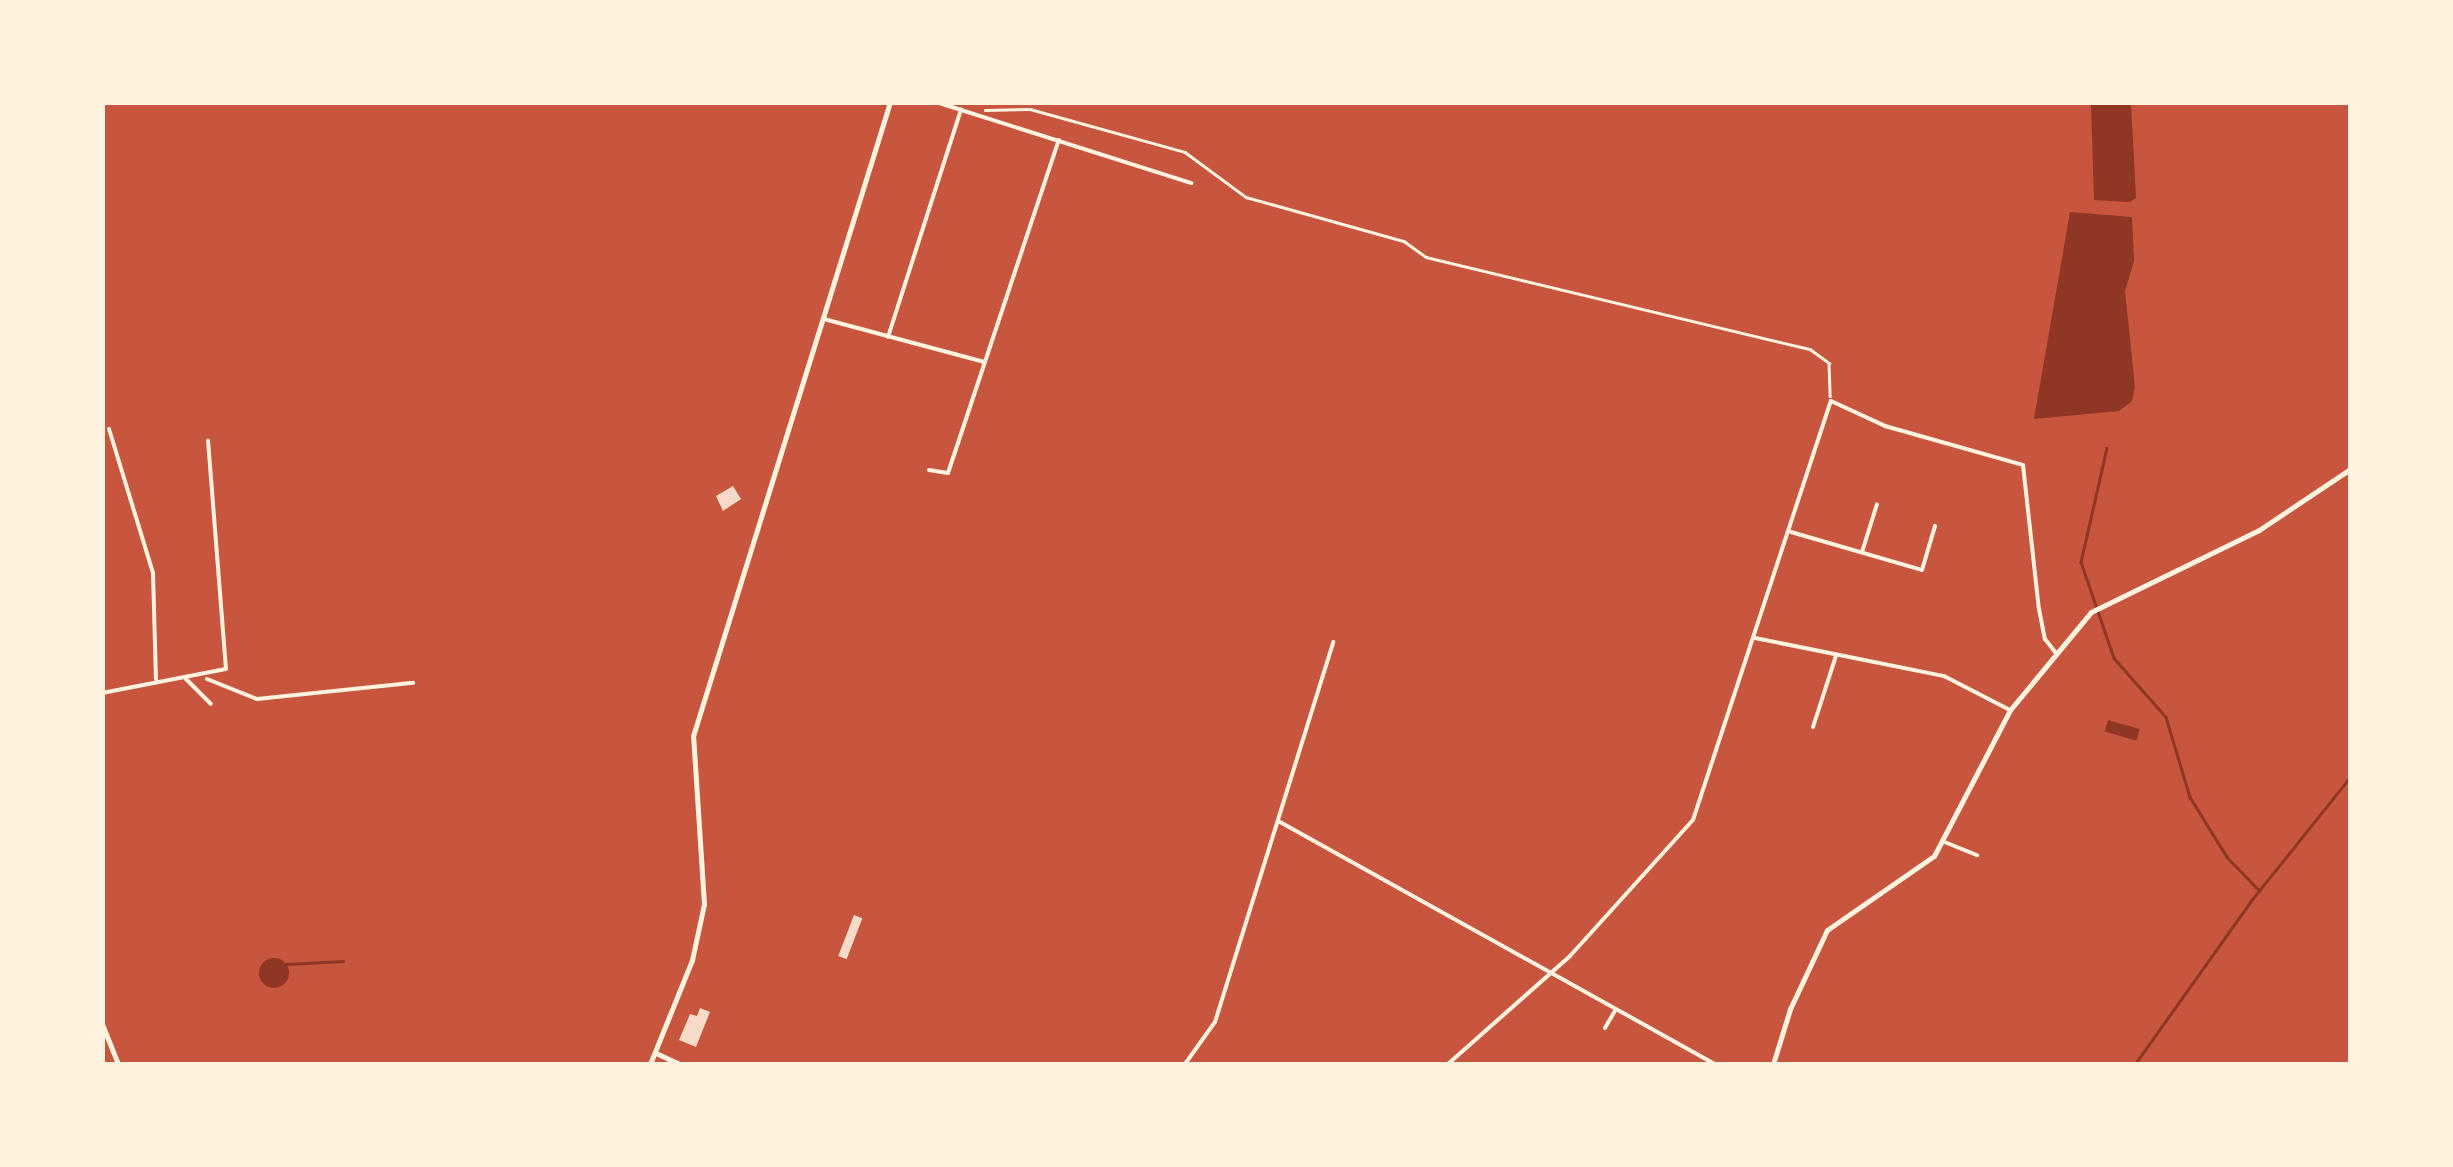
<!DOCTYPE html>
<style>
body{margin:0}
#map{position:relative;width:2453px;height:1167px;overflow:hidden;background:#c8553d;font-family:"Open Sans",sans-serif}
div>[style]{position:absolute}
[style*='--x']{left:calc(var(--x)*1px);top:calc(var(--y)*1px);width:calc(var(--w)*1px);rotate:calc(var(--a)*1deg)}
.water>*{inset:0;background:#8f3625;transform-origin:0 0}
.round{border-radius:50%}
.stream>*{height:2.5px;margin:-1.25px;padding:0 1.25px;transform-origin:1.25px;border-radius:1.25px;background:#8f3625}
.building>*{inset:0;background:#f7dbc8;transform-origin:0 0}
.path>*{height:2.5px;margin:-1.25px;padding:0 1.25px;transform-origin:1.25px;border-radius:1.25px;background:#fff3e0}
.minor>*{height:4px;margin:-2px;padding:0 2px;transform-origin:2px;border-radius:2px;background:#fff3e0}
.tertiary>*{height:5px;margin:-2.5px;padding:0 2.5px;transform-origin:2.5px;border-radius:2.5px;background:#fff3e0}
.secondary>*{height:5px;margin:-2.5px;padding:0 2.5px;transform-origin:2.5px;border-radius:2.5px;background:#fff3e0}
span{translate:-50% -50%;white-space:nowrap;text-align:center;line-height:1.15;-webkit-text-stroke:8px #fff3e0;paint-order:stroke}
.frame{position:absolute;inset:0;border:105px solid #fff3e0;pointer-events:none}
</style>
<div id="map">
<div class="water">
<i style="clip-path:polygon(2091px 103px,2131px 103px,2136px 198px,2130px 202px,2094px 200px)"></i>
<i style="clip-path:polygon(2070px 212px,2132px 217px,2134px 261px,2125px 291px,2135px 387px,2132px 401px,2119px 411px,2034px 419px)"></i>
<i style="left:2108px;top:720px;width:33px;height:12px;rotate:16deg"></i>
<i class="round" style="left:259px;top:958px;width:30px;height:30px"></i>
</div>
<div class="stream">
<i style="--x:2107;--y:448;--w:117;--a:102.8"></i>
<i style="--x:2081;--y:562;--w:102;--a:71"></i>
<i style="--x:2114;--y:658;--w:79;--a:48.6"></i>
<i style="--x:2166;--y:717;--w:84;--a:73.3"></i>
<i style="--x:2190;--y:797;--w:70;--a:58.3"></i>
<i style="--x:2227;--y:857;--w:46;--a:45.9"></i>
<i style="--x:286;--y:964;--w:57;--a:-3"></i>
<i style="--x:2135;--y:1064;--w:199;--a:-54.6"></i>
<i style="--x:2250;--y:902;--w:160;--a:-51.3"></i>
</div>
<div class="building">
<i style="clip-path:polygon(733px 486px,741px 499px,723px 511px,716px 496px)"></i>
<i style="left:854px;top:915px;width:9px;height:44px;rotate:21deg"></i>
<i style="clip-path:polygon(700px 1008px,710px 1012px,696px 1047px,679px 1040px,690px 1014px,697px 1016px)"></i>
</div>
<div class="path">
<i style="--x:985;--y:110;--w:45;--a:-1.3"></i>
<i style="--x:1030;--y:109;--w:161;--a:15.5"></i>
<i style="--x:1185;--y:152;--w:76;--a:36.4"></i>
<i style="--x:1246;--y:197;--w:164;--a:15.6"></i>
<i style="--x:1404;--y:241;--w:27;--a:36"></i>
<i style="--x:1426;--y:257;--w:395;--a:13.5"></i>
<i style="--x:1810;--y:349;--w:24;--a:36"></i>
<i style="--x:1829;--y:363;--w:33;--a:88"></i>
</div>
<div class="minor">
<i style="--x:936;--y:102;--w:268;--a:17.6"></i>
<i style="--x:824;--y:319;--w:166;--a:15"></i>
<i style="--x:888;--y:337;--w:239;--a:-72.2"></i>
<i style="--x:109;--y:429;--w:151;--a:73"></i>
<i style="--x:153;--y:573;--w:106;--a:88.4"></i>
<i style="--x:929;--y:470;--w:19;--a:9"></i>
<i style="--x:948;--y:473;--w:351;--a:-71.6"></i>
<i style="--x:1791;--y:532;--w:136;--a:16.2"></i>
<i style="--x:1922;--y:570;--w:46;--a:-73.5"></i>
<i style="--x:1862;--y:552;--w:50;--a:-72.6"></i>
<i style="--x:1755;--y:638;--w:193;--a:11.4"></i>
<i style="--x:1944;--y:676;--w:72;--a:27.3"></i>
<i style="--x:186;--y:679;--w:35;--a:45"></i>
<i style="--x:207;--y:679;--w:54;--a:21.8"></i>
<i style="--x:257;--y:699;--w:157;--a:-5.9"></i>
<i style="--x:102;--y:693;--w:126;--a:-11"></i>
<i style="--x:226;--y:669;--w:229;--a:-94.5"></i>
<i style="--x:1813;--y:727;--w:75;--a:-72.1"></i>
<i style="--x:1280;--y:822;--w:498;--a:29.1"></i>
<i style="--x:1942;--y:841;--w:38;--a:22"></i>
<i style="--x:1605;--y:1028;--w:20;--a:-60"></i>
<i style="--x:1185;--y:1064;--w:52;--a:-54.5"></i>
<i style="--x:1215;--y:1022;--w:398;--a:-72.7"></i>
<i style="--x:1448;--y:1064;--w:163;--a:-41.5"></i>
<i style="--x:1570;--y:956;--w:183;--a:-47.9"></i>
<i style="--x:1693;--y:820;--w:441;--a:-71.8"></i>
<i style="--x:1831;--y:401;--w:60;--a:24.8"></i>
<i style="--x:1885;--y:426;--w:143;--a:15.8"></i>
<i style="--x:2023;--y:465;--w:145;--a:83.7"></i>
<i style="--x:2039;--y:609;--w:31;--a:79"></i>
<i style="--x:2045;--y:639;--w:18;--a:52"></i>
</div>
<div class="tertiary">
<i style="--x:658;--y:1054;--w:23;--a:25"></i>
<i style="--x:650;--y:1064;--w:112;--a:-68"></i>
<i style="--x:692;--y:960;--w:57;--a:-77.9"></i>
<i style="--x:704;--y:904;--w:168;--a:-93.7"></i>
<i style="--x:693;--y:736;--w:664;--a:-72.74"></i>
<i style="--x:1773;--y:1064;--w:58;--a:-72.8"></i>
<i style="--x:1790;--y:1009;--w:87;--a:-64.9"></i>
<i style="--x:1827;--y:930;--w:130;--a:-34.7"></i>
<i style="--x:1934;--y:856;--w:165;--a:-62.5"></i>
<i style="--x:2010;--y:710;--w:127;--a:-50.4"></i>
<i style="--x:2091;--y:612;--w:187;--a:-26"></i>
<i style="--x:2259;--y:530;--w:110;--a:-33.8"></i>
</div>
<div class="secondary">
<i style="--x:102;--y:1024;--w:43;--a:68.2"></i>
</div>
<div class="frame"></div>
</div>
